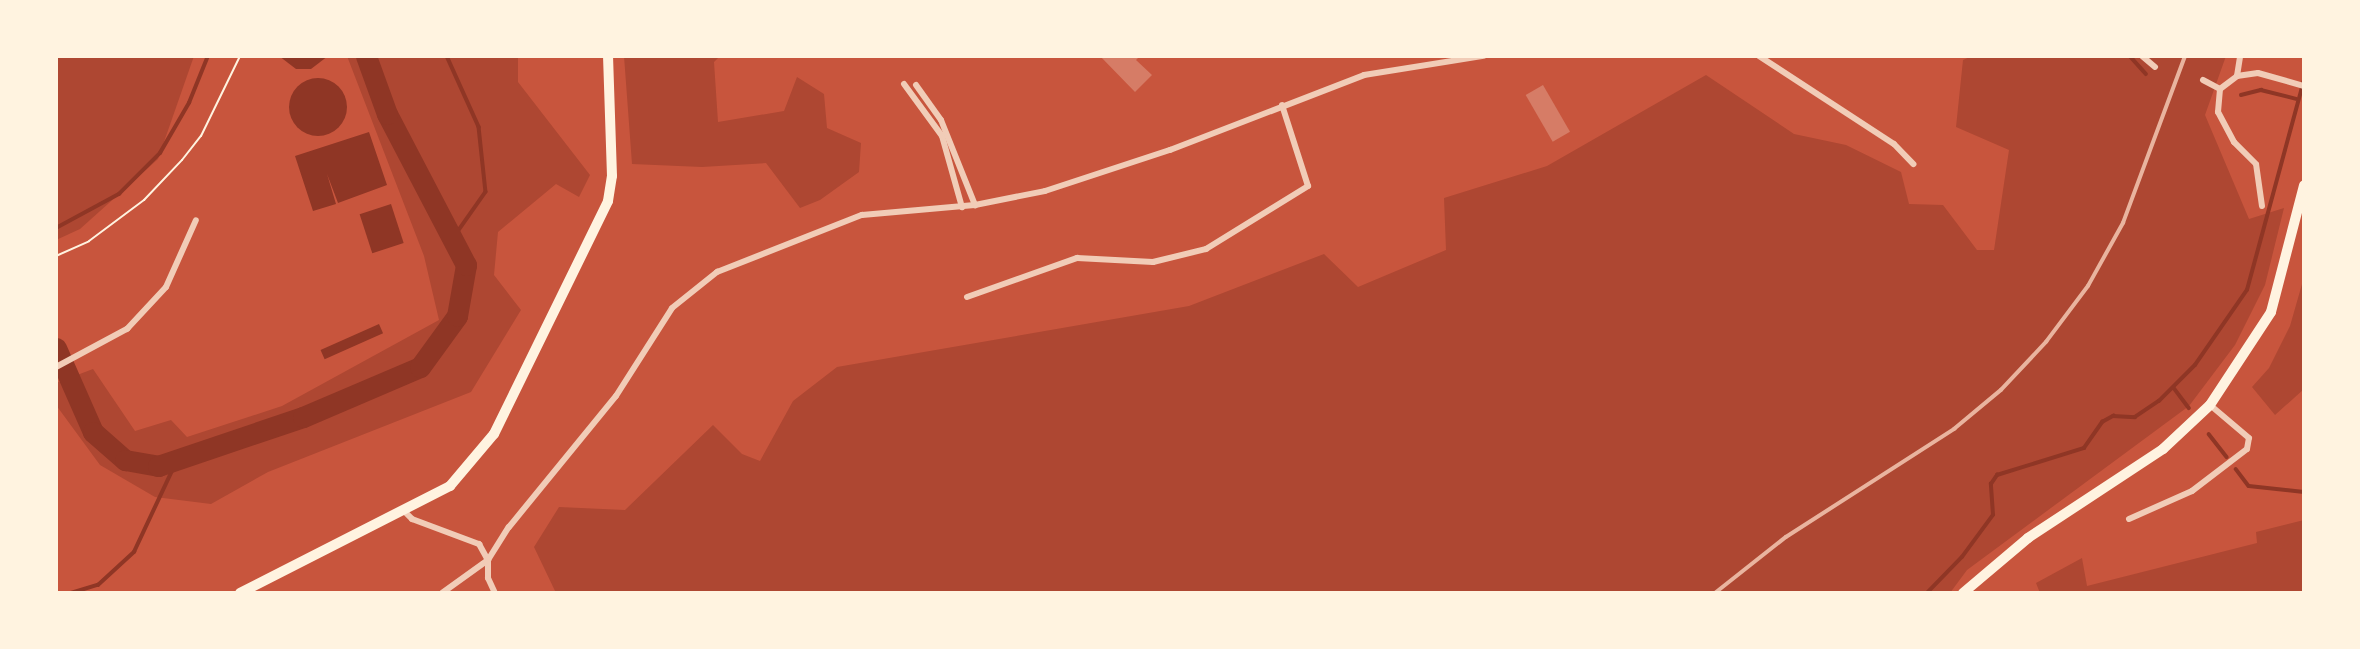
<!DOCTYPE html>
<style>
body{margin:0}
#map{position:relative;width:2360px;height:649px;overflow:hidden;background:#c8553d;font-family:"Fira Sans",sans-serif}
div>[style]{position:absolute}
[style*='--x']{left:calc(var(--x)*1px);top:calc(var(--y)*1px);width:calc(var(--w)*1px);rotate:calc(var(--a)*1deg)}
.green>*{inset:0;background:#ae4732}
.water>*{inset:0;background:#8f3625;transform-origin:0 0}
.round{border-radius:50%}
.stream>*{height:3.5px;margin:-1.75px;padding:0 1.75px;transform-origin:1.75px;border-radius:1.75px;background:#8f3625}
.river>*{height:21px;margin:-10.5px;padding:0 10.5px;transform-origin:10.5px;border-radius:10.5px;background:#8f3625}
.building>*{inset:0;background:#d67c66;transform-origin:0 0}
.path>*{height:2px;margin:-1px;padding:0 1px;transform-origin:1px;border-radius:1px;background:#fff3e0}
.minor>*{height:6px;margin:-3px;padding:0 3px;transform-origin:3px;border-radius:3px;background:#f1ccb7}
.primary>*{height:10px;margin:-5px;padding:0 5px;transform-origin:5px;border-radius:5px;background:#fff3e0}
.rail>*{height:3.5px;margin:-1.75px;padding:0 1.75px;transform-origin:1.75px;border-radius:1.75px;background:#e9b49f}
span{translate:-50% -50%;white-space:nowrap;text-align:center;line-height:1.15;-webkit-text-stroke:7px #fff3e0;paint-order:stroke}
.frame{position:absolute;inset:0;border:58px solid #fff3e0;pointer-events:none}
</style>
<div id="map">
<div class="green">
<i style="clip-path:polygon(56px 56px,194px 56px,158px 159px,80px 229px,56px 240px)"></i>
<i style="clip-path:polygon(347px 56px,518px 56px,518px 82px,590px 175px,579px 197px,556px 184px,498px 232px,494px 275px,521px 310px,471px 392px,268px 472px,211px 504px,155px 497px,100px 465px,56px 405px,56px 383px,93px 369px,135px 431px,171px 420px,187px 437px,282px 406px,439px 320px,424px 256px)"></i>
<i style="clip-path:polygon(624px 56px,720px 56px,714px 62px,718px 122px,784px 111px,797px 77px,824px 94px,827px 128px,861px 143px,859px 172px,820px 200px,800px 208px,766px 163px,702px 167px,632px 164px)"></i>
<i style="clip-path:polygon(1972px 56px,2226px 56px,2205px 115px,2249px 219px,2284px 208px,2265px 285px,2235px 345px,2189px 406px,1967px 570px,1950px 593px,556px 593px,534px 547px,559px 507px,625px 510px,713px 425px,742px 454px,760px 461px,793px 401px,837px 367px,1189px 306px,1324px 254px,1358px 287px,1446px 250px,1444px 198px,1547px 166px,1706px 75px,1794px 134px,1846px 145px,1901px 172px,1909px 204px,1943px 205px,1977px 250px,1994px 250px,2009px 150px,1956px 127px,1963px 60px)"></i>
<i style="clip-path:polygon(2304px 277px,2304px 389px,2275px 415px,2252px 387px,2269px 368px,2290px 326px)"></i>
<i style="clip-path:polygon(2304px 520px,2304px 593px,2040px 593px,2036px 583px,2082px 558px,2087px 586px,2257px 543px,2256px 532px)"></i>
</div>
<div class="water">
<i style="clip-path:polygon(279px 56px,328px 56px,311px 69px,296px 69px)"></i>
<i class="round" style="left:289px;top:78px;width:58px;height:58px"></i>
<i style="clip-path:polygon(369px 132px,387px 185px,338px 203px,327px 174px,336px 204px,313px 211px,295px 156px)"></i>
<i style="left:391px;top:204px;width:41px;height:33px;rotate:72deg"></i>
<i style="left:379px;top:324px;width:10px;height:64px;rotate:66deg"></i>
</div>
<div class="stream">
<i style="--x:447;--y:56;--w:78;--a:65.7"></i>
<i style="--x:479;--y:127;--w:65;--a:83.9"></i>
<i style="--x:486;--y:192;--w:57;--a:125.1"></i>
<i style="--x:2130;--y:56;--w:24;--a:48"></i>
<i style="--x:2241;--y:95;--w:21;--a:-14"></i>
<i style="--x:2261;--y:90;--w:36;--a:14"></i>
<i style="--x:56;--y:228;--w:72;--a:-28.4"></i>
<i style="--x:119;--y:194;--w:58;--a:-45"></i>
<i style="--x:160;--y:153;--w:58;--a:-59.9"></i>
<i style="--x:189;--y:103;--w:51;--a:-68"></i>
<i style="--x:2174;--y:388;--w:25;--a:53"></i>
<i style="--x:2209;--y:434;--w:29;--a:52"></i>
<i style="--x:2236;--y:469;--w:21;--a:53"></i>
<i style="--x:2249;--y:486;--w:55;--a:6.2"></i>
<i style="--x:71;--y:593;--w:28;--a:-17"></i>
<i style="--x:98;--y:585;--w:49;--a:-42.5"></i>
<i style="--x:134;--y:552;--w:102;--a:-64.9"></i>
<i style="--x:1927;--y:593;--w:50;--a:-45.8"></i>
<i style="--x:1962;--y:557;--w:52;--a:-53.6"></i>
<i style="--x:1993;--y:515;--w:31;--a:-94"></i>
<i style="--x:1991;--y:484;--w:11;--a:-56"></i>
<i style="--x:1997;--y:475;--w:91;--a:-17.2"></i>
<i style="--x:2084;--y:448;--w:32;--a:-55"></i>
<i style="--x:2102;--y:422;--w:13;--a:-29"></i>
<i style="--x:2113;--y:416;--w:22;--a:3"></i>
<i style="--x:2135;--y:417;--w:29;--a:-34"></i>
<i style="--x:2159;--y:401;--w:51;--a:-45"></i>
<i style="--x:2195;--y:365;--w:91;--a:-55.3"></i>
<i style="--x:2247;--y:290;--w:218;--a:-74.8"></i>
</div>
<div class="river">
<i style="--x:56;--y:348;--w:92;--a:66.2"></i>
<i style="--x:93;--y:432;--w:43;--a:41.2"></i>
<i style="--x:125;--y:460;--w:34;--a:10"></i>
<i style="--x:158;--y:466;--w:153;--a:-18.7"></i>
<i style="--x:303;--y:417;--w:127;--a:-23.1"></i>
<i style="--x:420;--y:367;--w:63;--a:-54"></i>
<i style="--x:457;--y:316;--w:52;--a:-80"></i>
<i style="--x:466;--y:265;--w:170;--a:-117.6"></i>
<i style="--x:387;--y:114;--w:62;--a:-109.9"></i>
</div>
<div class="building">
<i style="clip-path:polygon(1100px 56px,1140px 56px,1136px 60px,1152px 75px,1135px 92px)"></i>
<i style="left:1543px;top:85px;width:54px;height:20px;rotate:60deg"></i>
</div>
<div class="path">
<i style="--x:56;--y:256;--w:36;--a:-24"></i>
<i style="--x:89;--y:241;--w:69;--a:-36.7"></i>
<i style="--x:144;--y:200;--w:55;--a:-46.5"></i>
<i style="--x:182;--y:160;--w:31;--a:-52"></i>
<i style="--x:201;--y:136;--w:89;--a:-64"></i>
</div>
<div class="minor">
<i style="--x:1759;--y:56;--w:161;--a:33.1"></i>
<i style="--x:1894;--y:144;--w:28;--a:46"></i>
<i style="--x:2142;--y:56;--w:17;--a:40"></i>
<i style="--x:2237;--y:76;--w:20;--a:-81"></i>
<i style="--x:2203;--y:80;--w:19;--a:28"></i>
<i style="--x:904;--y:84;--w:64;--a:53.8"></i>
<i style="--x:942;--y:136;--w:74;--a:74.3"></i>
<i style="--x:916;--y:85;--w:43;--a:54.5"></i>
<i style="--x:941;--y:120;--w:92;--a:68.2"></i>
<i style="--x:2262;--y:206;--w:42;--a:-98.1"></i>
<i style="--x:2256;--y:164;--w:31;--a:-135"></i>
<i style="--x:2234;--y:142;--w:34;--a:-118"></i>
<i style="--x:2218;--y:112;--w:23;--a:-85"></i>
<i style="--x:2220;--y:89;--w:21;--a:-37"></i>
<i style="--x:2237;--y:76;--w:21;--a:-8"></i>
<i style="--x:2258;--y:73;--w:48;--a:15.8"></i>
<i style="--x:967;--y:297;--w:117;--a:-19.5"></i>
<i style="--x:1077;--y:258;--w:76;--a:3"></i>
<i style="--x:1153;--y:262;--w:55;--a:-13.8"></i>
<i style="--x:1206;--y:249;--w:120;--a:-31.7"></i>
<i style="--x:1308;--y:186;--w:85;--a:-107.8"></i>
<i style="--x:56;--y:367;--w:81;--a:-28.2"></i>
<i style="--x:127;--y:329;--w:57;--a:-47.1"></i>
<i style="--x:166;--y:287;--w:73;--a:-65.9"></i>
<i style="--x:403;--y:510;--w:13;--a:45"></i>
<i style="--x:412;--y:519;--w:72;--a:20.5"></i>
<i style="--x:479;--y:544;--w:18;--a:61"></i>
<i style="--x:2129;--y:519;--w:69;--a:-24"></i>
<i style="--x:2192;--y:491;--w:69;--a:-37.4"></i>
<i style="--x:2247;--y:449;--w:11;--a:-80"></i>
<i style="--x:2249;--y:438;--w:51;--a:-139.8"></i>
<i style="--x:488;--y:560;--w:18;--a:90"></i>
<i style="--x:488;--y:578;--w:17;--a:65"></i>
<i style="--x:442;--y:593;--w:57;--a:-35.7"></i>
<i style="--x:488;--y:560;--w:39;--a:-58"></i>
<i style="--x:509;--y:527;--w:169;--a:-50.8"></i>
<i style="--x:616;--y:396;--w:104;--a:-57.5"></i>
<i style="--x:672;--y:308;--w:58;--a:-38.7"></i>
<i style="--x:717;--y:272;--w:156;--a:-21.5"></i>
<i style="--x:862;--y:215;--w:113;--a:-5.1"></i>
<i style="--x:975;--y:205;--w:71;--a:-11.3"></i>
<i style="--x:1045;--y:191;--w:132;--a:-18.2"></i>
<i style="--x:1170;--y:150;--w:208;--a:-21.1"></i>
<i style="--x:1364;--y:75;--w:121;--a:-9.1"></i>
</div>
<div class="primary">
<i style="--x:240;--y:593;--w:236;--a:-27"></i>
<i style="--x:450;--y:486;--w:68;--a:-49.8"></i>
<i style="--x:494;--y:434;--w:259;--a:-63.9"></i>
<i style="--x:608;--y:201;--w:25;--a:-81"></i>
<i style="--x:612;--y:176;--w:120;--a:-91.9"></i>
<i style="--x:1963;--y:593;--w:85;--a:-40.2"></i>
<i style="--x:2028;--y:538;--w:162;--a:-33.4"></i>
<i style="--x:2163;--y:449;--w:64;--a:-43.1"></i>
<i style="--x:2210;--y:405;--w:111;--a:-56.7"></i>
<i style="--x:2271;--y:312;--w:131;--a:-75.4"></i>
</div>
<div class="rail">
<i style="--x:1715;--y:593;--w:90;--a:-38.3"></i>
<i style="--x:1786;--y:537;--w:200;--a:-32.7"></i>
<i style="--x:1954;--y:429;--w:61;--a:-39.7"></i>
<i style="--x:2001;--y:390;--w:66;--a:-46.8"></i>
<i style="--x:2046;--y:342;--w:70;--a:-53.1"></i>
<i style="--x:2088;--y:286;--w:72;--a:-60.9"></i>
<i style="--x:2123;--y:223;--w:178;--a:-69.6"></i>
</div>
<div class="frame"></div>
</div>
